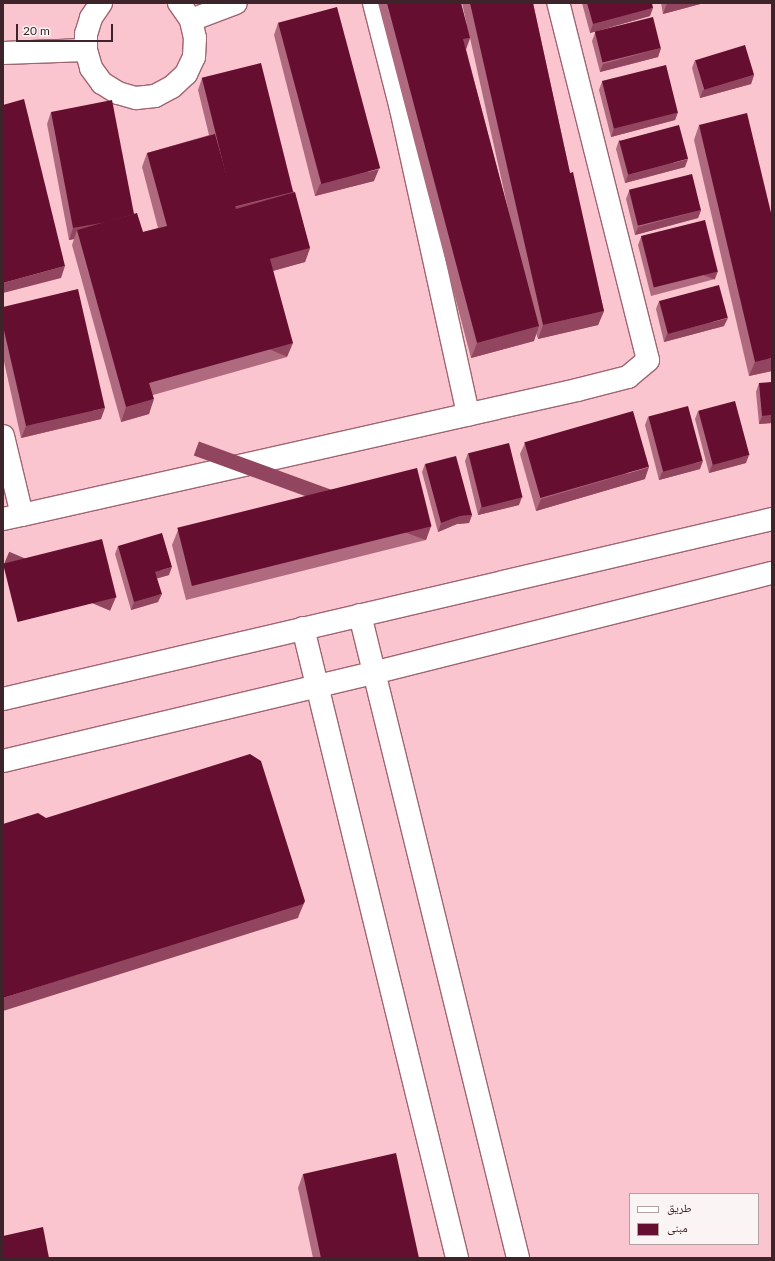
<!DOCTYPE html>
<meta charset="utf-8">
<style>
body{margin:0}
#map{position:relative;width:775px;height:1261px;overflow:hidden;background:#fac5cf;font-family:Lato,"Noto Naskh Arabic",sans-serif}
div>[style]{position:absolute}
[style*='--x']{left:calc(var(--x)*1px);top:calc(var(--y)*1px);width:calc(var(--w)*1px);rotate:calc(var(--a)*1deg)}
.roads{filter:drop-shadow(1px 0 #9f6572) drop-shadow(-1px 0 #9f6572) drop-shadow(0 1px #9f6572) drop-shadow(0 -1px #9f6572)}
.street>*{height:22px;margin:-11px;padding:0 11px;transform-origin:11px;border-radius:11px;background:#fff}
.wall>*{inset:0;background:#b06a7f}
.shaded-wall>*{inset:0;background:#92455f;transform-origin:0 0}
.building>*{inset:0;background:#660e2f;transform-origin:0 0}
span{translate:-50% -50%;white-space:nowrap;text-align:center;line-height:1.15;-webkit-text-stroke:4px #fbf4f5;paint-order:stroke}
.frame{position:absolute;inset:0;border:4px solid #3d242a;pointer-events:none}
.legend{position:absolute;left:629px;top:1193px;width:130px;height:52px;box-sizing:border-box;background:#fbf4f5;border:1px solid #afa1a4;margin:0;padding:5px 7px;list-style:none;font-size:12px;color:#3d242a}
.legend li{display:flex;align-items:center;gap:8px;height:20px}
.legend b{width:20px;border:1px solid #afa1a4}
.scale{position:absolute;left:16px;top:24px;width:97px;height:18px;box-sizing:border-box;border:2px solid #3d242a;border-top:0;padding-left:5px;font-size:12px;line-height:14px;white-space:nowrap;color:#3d242a;-webkit-text-stroke:3px #fbf4f5;paint-order:stroke}
</style>
<div id="map">
<div class="roads">
<div class="street">
<i style="--x:101;--y:3;--w:18;--a:124"></i>
<i style="--x:91;--y:18;--w:17;--a:107"></i>
<i style="--x:86;--y:34;--w:16;--a:90"></i>
<i style="--x:86;--y:50;--w:19;--a:74"></i>
<i style="--x:91;--y:68;--w:19;--a:54"></i>
<i style="--x:102;--y:83;--w:19;--a:32"></i>
<i style="--x:118;--y:93;--w:19;--a:16"></i>
<i style="--x:136;--y:98;--w:19;--a:-6"></i>
<i style="--x:155;--y:96;--w:19;--a:-28"></i>
<i style="--x:172;--y:87;--w:19;--a:-43"></i>
<i style="--x:186;--y:74;--w:19;--a:-65"></i>
<i style="--x:194;--y:57;--w:19;--a:-87"></i>
<i style="--x:195;--y:38;--w:18;--a:-103"></i>
<i style="--x:191;--y:20;--w:21;--a:-125"></i>
<i style="--x:374;--y:3;--w:109;--a:75.7"></i>
<i style="--x:401;--y:109;--w:313;--a:77.6"></i>
<i style="--x:191;--y:20;--w:48;--a:-20.7"></i>
<i style="--x:3;--y:53;--w:83;--a:-2.1"></i>
<i style="--x:3;--y:436;--w:81;--a:76.5"></i>
<i style="--x:22;--y:515;--w:569;--a:-12.69"></i>
<i style="--x:577;--y:390;--w:53;--a:-14.3"></i>
<i style="--x:628;--y:377;--w:26;--a:-40"></i>
<i style="--x:648;--y:360;--w:368;--a:-104.1"></i>
<i style="--x:3;--y:519;--w:19;--a:-12"></i>
<i style="--x:360;--y:615;--w:662;--a:76.19"></i>
<i style="--x:303;--y:628;--w:649;--a:76.26"></i>
<i style="--x:3;--y:699;--w:790;--a:-13.17"></i>
<i style="--x:3;--y:761;--w:380;--a:-13.4"></i>
<i style="--x:373;--y:673;--w:411;--a:-14.1"></i>
</div>
</div>
<div class="wall">
<i style="clip-path:polygon(evenodd,378px 3px,461px 3px,467px 26px,462px 3px,533px 3px,570px 173px,604px 311px,598px 325px,538px 339px,536px 333px,534px 341px,471px 358px,378px 3px,470px 38px,510px 218px,466px 49px,470px 38px)"></i>
<i style="clip-path:polygon(582px 3px,652px 3px,650px 16px,590px 33px)"></i>
<i style="clip-path:polygon(661px 3px,704px 3px,663px 14px)"></i>
<i style="clip-path:polygon(278px 23px,374px 181px,315px 196px,274px 35px)"></i>
<i style="clip-path:polygon(595px 33px,661px 48px,658px 57px,600px 72px,592px 41px)"></i>
<i style="clip-path:polygon(695px 60px,754px 75px,751px 84px,700px 98px,692px 68px)"></i>
<i style="clip-path:polygon(202px 78px,294px 192px,310px 248px,305px 262px,273px 271px,287px 357px,153px 395px,149px 414px,121px 422px,72px 245px,74px 239px,69px 240px,47px 124px,51px 112px,134px 214px,143px 232px,158px 228px,142px 167px,147px 153px,209px 135px,198px 90px)"></i>
<i style="clip-path:polygon(602px 82px,678px 112px,675px 120px,611px 137px,599px 90px)"></i>
<i style="clip-path:polygon(699px 125px,772px 371px,749px 376px,694px 140px)"></i>
<i style="clip-path:polygon(619px 140px,685px 167px,625px 183px,616px 149px)"></i>
<i style="clip-path:polygon(629px 191px,701px 210px,698px 218px,635px 235px,626px 199px)"></i>
<i style="clip-path:polygon(641px 237px,715px 279px,651px 296px,638px 245px)"></i>
<i style="clip-path:polygon(659px 301px,724px 326px,664px 342px,656px 309px)"></i>
<i style="clip-path:polygon(3px 307px,101px 419px,21px 438px,3px 357px)"></i>
<i style="clip-path:polygon(759px 383px,772px 423px,759px 424px,756px 392px)"></i>
<i style="clip-path:polygon(698px 411px,746px 463px,709px 473px,695px 419px)"></i>
<i style="clip-path:polygon(648px 417px,700px 469px,659px 480px,645px 425px)"></i>
<i style="clip-path:polygon(525px 443px,645px 479px,536px 511px,520px 454px)"></i>
<i style="clip-path:polygon(468px 453px,519px 505px,478px 515px,465px 461px)"></i>
<i style="clip-path:polygon(425px 464px,472px 515px,469px 523px,457px 524px,438px 532px,422px 472px)"></i>
<i style="clip-path:polygon(431px 526px,426px 540px,186px 600px,172px 545px,178px 530px)"></i>
<i style="clip-path:polygon(118px 546px,169px 575px,157px 578px,158px 602px,131px 610px,115px 554px)"></i>
<i style="clip-path:polygon(303px 1174px,419px 1258px,313px 1258px,298px 1188px)"></i>
</div>
<div class="shaded-wall">
<i style="clip-path:polygon(667px 3px,704px 3px,663px 14px)"></i>
<i style="clip-path:polygon(653px 8px,650px 16px,590px 33px,593px 24px)"></i>
<i style="clip-path:polygon(470px 38px,465px 52px,463px 39px)"></i>
<i style="clip-path:polygon(661px 48px,658px 57px,600px 72px,603px 64px)"></i>
<i style="clip-path:polygon(754px 75px,751px 84px,700px 98px,703px 90px)"></i>
<i style="clip-path:polygon(678px 112px,675px 120px,611px 137px,614px 128px)"></i>
<i style="clip-path:polygon(688px 159px,685px 167px,625px 183px,628px 175px)"></i>
<i style="clip-path:polygon(379px 169px,374px 181px,315px 196px,320px 184px)"></i>
<i style="clip-path:polygon(294px 192px,231px 219px,235px 207px)"></i>
<i style="clip-path:polygon(701px 210px,698px 218px,635px 235px,638px 227px)"></i>
<i style="clip-path:polygon(135px 216px,77px 230px,74px 239px,69px 240px,73px 228px)"></i>
<i style="clip-path:polygon(310px 248px,305px 262px,265px 273px,270px 259px)"></i>
<i style="clip-path:polygon(65px 266px,61px 278px,3px 293px,3px 283px)"></i>
<i style="left:718px;top:271px;width:9px;height:66px;rotate:111deg"></i>
<i style="clip-path:polygon(604px 311px,598px 325px,538px 339px,543px 325px)"></i>
<i style="clip-path:polygon(728px 318px,724px 326px,664px 342px,667px 334px)"></i>
<i style="clip-path:polygon(539px 326px,534px 341px,471px 358px,477px 343px)"></i>
<i style="left:293px;top:343px;width:15px;height:149px;rotate:113deg"></i>
<i style="clip-path:polygon(772px 358px,772px 371px,749px 376px,755px 362px)"></i>
<i style="clip-path:polygon(154px 399px,149px 414px,121px 422px,126px 407px)"></i>
<i style="clip-path:polygon(105px 408px,101px 419px,21px 438px,26px 426px)"></i>
<i style="clip-path:polygon(772px 415px,772px 423px,759px 424px,762px 416px)"></i>
<i style="clip-path:polygon(749px 455px,746px 463px,709px 473px,712px 465px)"></i>
<i style="clip-path:polygon(703px 461px,700px 469px,659px 480px,662px 472px)"></i>
<i style="clip-path:polygon(649px 467px,645px 479px,536px 511px,541px 499px)"></i>
<i style="clip-path:polygon(522px 497px,519px 505px,478px 515px,481px 507px)"></i>
<i style="clip-path:polygon(472px 515px,469px 523px,457px 524px,438px 532px,441px 523px,460px 516px)"></i>
<i style="left:431px;top:526px;width:15px;height:247px;rotate:110deg"></i>
<i style="clip-path:polygon(172px 567px,169px 575px,152px 580px,155px 572px)"></i>
<i style="clip-path:polygon(162px 594px,158px 602px,131px 610px,134px 602px)"></i>
<i style="left:116px;top:597px;width:15px;height:116px;rotate:113deg"></i>
<i style="clip-path:polygon(305px 901px,299px 915px,298px 918px,3px 1011px,3px 998px)"></i>
</div>
<div class="building">
<i style="clip-path:polygon(387px 3px,461px 3px,470px 38px,463px 39px,539px 326px,477px 343px)"></i>
<i style="clip-path:polygon(470px 3px,533px 3px,570px 173px,573px 172px,604px 311px,543px 325px)"></i>
<i style="clip-path:polygon(587px 3px,652px 3px,653px 8px,593px 24px)"></i>
<i style="left:337px;top:7px;width:167px;height:61px;rotate:75deg"></i>
<i style="left:653px;top:17px;width:32px;height:60px;rotate:76deg"></i>
<i style="left:745px;top:45px;width:31px;height:52px;rotate:73deg"></i>
<i style="left:261px;top:63px;width:133px;height:61px;rotate:76deg"></i>
<i style="left:666px;top:65px;width:49px;height:66px;rotate:76deg"></i>
<i style="clip-path:polygon(24px 99px,65px 266px,3px 283px,3px 105px)"></i>
<i style="clip-path:polygon(112px 100px,134px 214px,107px 222px,73px 228px,51px 112px)"></i>
<i style="clip-path:polygon(747px 113px,772px 217px,772px 358px,755px 362px,699px 125px)"></i>
<i style="left:679px;top:125px;width:35px;height:62px;rotate:75deg"></i>
<i style="clip-path:polygon(215px 134px,236px 209px,295px 192px,310px 248px,270px 259px,293px 343px,149px 383px,154px 399px,126px 407px,77px 230px,137px 213px,143px 232px,167px 226px,147px 153px)"></i>
<i style="left:692px;top:174px;width:37px;height:65px;rotate:76deg"></i>
<i style="left:705px;top:220px;width:53px;height:66px;rotate:76deg"></i>
<i style="left:719px;top:285px;width:34px;height:62px;rotate:75deg"></i>
<i style="clip-path:polygon(78px 289px,105px 408px,26px 426px,3px 326px,3px 307px)"></i>
<i style="clip-path:polygon(772px 382px,772px 415px,762px 416px,759px 383px)"></i>
<i style="left:735px;top:401px;width:56px;height:38px;rotate:75deg"></i>
<i style="left:688px;top:406px;width:57px;height:41px;rotate:75deg"></i>
<i style="left:633px;top:411px;width:58px;height:113px;rotate:74deg"></i>
<i style="left:509px;top:443px;width:56px;height:42px;rotate:76deg"></i>
<i style="clip-path:polygon(456px 456px,472px 515px,460px 516px,441px 523px,425px 464px)"></i>
<i style="left:417px;top:468px;width:60px;height:247px;rotate:76deg"></i>
<i style="clip-path:polygon(162px 533px,172px 567px,155px 572px,162px 594px,134px 602px,118px 546px)"></i>
<i style="left:102px;top:539px;width:60px;height:102px;rotate:76deg"></i>
<i style="clip-path:polygon(250px 754px,261px 761px,305px 901px,303px 904px,3px 998px,3px 824px,38px 813px,46px 818px)"></i>
<i style="clip-path:polygon(396px 1153px,419px 1258px,321px 1258px,303px 1174px)"></i>
<i style="clip-path:polygon(43px 1227px,49px 1258px,3px 1258px,3px 1236px)"></i>
</div>
<div class="frame"></div>
<ul class="legend">
<li><b style="height:5px;background:#fff"></b>طريق</li>
<li><b style="height:11px;background:#660e2f"></b>مبنى</li>
</ul>
<div class="scale">20 m</div>
</div>
